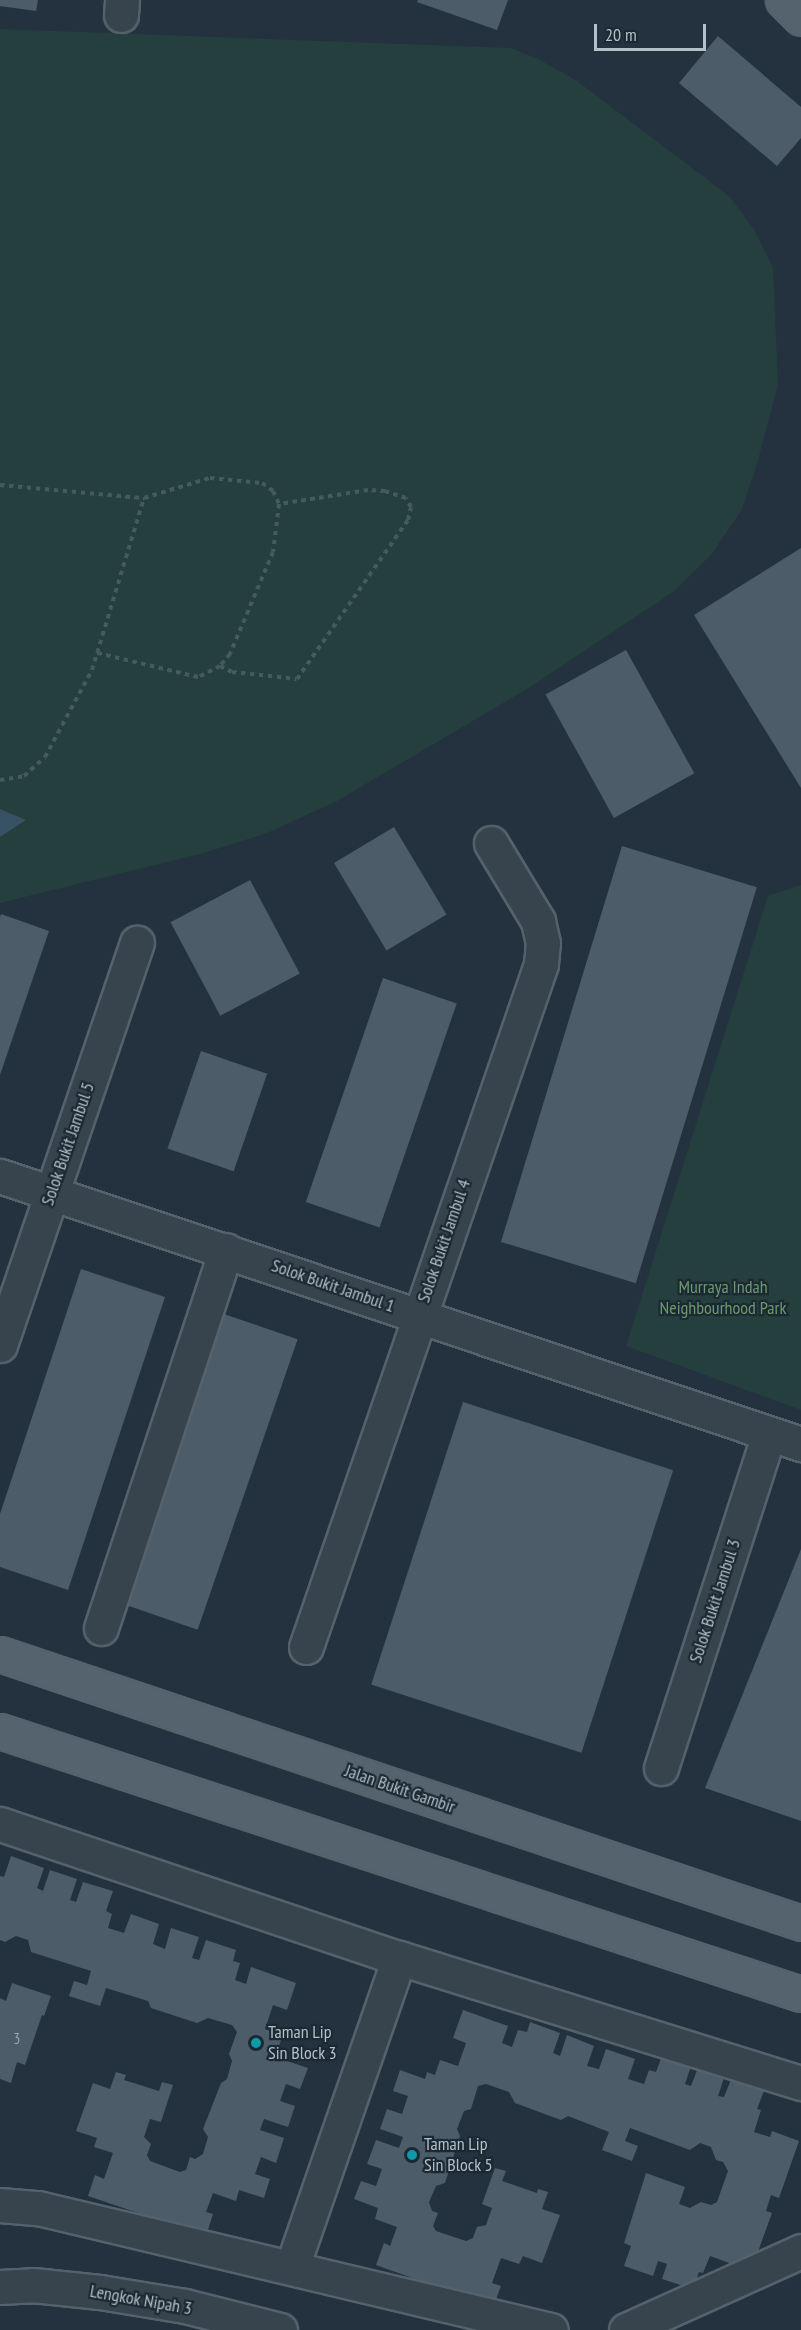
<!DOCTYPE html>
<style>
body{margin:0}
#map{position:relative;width:801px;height:2330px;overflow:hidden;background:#23323e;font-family:"PT Sans Narrow",sans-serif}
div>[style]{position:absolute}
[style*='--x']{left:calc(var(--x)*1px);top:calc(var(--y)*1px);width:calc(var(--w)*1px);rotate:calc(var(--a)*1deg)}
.green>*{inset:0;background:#253f3e}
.water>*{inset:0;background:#375165}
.building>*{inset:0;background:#4c5d69;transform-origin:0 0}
.path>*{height:4px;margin-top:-2px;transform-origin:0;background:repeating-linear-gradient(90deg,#435b5a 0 4.5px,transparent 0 9px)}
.roads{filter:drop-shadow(2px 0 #55626c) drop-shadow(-2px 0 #55626c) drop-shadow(0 2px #55626c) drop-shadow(0 -2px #55626c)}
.minor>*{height:33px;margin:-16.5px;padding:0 16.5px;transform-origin:16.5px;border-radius:16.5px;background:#37444e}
.major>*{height:33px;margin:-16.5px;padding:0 16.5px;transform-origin:16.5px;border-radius:16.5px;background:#55636e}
.dots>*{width:16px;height:16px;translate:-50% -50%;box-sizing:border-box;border:3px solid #1c2933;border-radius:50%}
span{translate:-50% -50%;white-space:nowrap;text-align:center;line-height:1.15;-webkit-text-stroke:4.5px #1c2933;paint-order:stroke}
.number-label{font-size:15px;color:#99a6b1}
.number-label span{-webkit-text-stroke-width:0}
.street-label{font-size:18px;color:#b3bfc9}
.park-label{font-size:18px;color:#6a9a6e}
.poi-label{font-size:18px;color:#b3bfc9}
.left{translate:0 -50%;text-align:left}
.scale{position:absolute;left:594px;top:24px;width:112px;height:27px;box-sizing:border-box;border:3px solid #b3bfc9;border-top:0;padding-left:8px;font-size:18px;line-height:21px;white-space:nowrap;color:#b3bfc9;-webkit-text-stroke:4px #1c2933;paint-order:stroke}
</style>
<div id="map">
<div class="green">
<i style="clip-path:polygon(0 29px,511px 48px,540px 60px,577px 81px,729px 196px,753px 228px,773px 268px,778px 385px,757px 464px,741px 511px,711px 555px,673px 592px,527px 689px,337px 801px,267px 833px,204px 853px,0 903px)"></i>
<i style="clip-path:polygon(801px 885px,801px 1410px,626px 1346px,768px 896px)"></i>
</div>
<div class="water">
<i style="clip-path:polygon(0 809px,26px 820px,0 837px)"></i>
</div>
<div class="building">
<i style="clip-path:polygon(0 0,38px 0,36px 11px,0 6px)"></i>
<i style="clip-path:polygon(418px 0,508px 0,497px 30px,417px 2px)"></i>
<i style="clip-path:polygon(718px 36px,801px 107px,801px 138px,777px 166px,679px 83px)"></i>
<i style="clip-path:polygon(801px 548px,801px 788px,694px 615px)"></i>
<i style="left:626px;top:650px;width:141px;height:92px;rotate:61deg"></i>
<i style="left:394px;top:827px;width:102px;height:70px;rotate:59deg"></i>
<i style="left:622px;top:846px;width:141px;height:414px;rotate:17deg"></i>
<i style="left:250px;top:880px;width:106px;height:90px;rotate:62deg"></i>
<i style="clip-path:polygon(1px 914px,49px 931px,0 1075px,0 917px)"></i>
<i style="left:383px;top:978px;width:78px;height:237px;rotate:19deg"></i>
<i style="left:201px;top:1051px;width:70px;height:103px;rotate:19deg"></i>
<i style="clip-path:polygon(81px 1269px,165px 1297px,68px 1590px,0 1567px,0 1514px)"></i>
<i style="left:221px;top:1313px;width:81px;height:307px;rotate:19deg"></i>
<i style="left:463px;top:1402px;width:221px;height:297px;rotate:18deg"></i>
<i style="clip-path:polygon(801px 1549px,801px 1821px,705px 1788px)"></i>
<i style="clip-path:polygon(11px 1856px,44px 1868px,37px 1888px,43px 1891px,50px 1870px,77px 1879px,70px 1900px,76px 1902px,83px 1882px,113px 1891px,106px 1911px,112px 1914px,108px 1928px,124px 1933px,131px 1914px,159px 1924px,153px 1944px,165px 1949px,171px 1928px,199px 1937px,192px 1958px,199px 1960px,206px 1940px,236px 1950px,233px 1961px,240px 1963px,235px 1980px,246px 1984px,251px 1967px,296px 1983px,287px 2010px,273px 2005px,265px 2029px,283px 2035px,277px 2051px,286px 2054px,284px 2060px,308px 2068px,300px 2089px,286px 2084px,280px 2101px,295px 2106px,288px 2127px,264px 2119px,260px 2130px,284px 2138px,276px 2163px,261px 2157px,255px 2174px,270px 2179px,264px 2198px,239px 2190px,236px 2201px,213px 2193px,206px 2212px,213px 2214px,206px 2236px,88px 2196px,95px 2175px,104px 2179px,113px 2153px,94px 2147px,97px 2138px,76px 2131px,93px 2083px,110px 2089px,116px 2072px,126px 2075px,124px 2080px,159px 2091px,162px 2082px,173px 2085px,161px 2122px,150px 2119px,144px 2137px,151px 2144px,147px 2155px,150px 2161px,180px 2172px,186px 2170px,190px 2157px,195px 2159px,203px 2154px,208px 2137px,203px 2129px,221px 2083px,227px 2079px,232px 2061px,229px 2054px,237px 2032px,232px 2025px,208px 2018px,197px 2023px,151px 2008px,148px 2001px,106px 1988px,100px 2006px,69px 1996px,74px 1981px,87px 1985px,91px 1971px,31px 1952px,28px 1940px,16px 1936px,5px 1942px,0 1940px,0 1876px,4px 1877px)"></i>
<i style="clip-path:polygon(12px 1983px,51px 1996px,44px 2016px,42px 2015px,25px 2065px,17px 2062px,11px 2083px,0 2079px,0 1998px,6px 2001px)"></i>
<i style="clip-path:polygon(463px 2010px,508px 2026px,502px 2043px,512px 2047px,518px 2030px,527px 2032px,530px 2022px,560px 2033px,553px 2053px,560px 2056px,567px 2035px,594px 2046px,587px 2066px,599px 2069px,606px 2049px,635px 2059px,628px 2079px,644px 2084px,649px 2070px,656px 2072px,663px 2053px,692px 2063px,685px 2084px,691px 2086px,699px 2065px,725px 2075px,718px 2096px,724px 2097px,732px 2077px,765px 2088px,757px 2109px,761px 2110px,754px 2132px,770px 2137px,772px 2131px,799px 2141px,779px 2198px,771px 2195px,766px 2211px,772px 2213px,751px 2271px,710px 2256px,703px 2273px,699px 2272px,693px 2289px,662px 2279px,667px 2264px,658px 2261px,653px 2276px,624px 2266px,631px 2246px,624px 2243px,646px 2173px,685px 2187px,679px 2204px,690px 2208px,701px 2202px,711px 2205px,717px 2202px,728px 2171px,723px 2162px,716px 2160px,711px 2147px,700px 2143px,690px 2150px,630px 2128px,625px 2141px,638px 2146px,632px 2161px,602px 2150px,609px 2132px,568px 2116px,561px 2120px,515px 2103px,509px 2092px,486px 2084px,478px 2086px,471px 2109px,464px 2111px,457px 2129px,460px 2136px,445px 2183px,436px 2186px,429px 2202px,432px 2211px,438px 2213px,433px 2226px,436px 2231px,466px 2241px,473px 2238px,477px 2227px,486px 2225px,492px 2208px,482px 2204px,495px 2168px,506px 2171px,502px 2181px,537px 2193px,538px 2189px,548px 2192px,542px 2209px,560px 2215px,542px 2263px,523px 2256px,519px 2264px,501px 2258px,492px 2283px,501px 2286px,493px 2307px,376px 2265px,384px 2243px,390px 2246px,397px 2227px,375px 2219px,378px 2208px,354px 2199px,361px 2181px,376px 2186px,382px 2169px,367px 2164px,376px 2140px,399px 2148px,403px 2137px,380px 2129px,387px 2109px,402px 2114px,408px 2096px,393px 2091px,400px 2070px,425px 2079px,427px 2072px,435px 2075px,440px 2060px,458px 2066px,466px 2043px,453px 2038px)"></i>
</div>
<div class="path">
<i style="--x:0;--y:485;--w:145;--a:5.2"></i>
<i style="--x:144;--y:498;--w:69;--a:-16.9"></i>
<i style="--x:210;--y:478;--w:52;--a:5.5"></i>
<i style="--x:262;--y:483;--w:14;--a:36"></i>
<i style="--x:273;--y:491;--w:14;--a:65"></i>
<i style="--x:279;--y:504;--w:48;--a:97.1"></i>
<i style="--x:273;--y:552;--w:111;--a:112.9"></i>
<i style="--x:230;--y:654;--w:16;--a:130"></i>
<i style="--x:220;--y:666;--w:25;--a:153"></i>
<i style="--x:198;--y:677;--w:104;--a:-166.6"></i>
<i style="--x:220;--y:666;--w:13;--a:27"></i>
<i style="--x:232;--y:672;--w:65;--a:6.1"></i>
<i style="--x:297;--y:679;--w:194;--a:-55.1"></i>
<i style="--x:408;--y:520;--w:13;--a:-77"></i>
<i style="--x:411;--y:507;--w:10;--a:-119"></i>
<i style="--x:406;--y:498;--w:22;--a:-162"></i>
<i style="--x:385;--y:491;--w:17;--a:-177"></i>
<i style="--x:368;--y:490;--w:90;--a:171.1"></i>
<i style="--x:0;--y:780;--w:24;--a:-9"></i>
<i style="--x:24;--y:776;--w:28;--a:-42"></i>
<i style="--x:45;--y:757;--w:99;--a:-61.6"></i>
<i style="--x:92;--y:670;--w:180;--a:-73.2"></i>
</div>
<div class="roads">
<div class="minor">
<i style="--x:121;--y:15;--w:15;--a:-86"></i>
<i style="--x:0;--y:1176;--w:845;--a:18.5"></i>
<i style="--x:0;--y:1345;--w:425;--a:-71.2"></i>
<i style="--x:101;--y:1628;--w:398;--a:-71.7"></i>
<i style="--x:306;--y:1647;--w:722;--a:-71.01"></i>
<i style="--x:541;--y:964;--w:21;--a:-85"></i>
<i style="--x:543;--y:943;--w:23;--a:-103"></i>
<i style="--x:538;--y:921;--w:91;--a:-121.1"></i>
<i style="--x:661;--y:1768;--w:351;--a:-72.1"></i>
<i style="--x:0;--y:1824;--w:421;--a:18.6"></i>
<i style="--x:399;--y:1958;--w:421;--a:17.3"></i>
<i style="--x:0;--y:2205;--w:38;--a:5"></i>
<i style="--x:38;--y:2208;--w:527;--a:13.38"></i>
<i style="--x:292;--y:2267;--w:327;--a:-70.9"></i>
<i style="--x:0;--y:2287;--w:33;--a:-3"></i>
<i style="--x:33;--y:2285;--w:67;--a:6"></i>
<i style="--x:100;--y:2292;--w:86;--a:9.4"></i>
<i style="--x:185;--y:2306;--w:98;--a:14.2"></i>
<i style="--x:626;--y:2330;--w:192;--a:-24.3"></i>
</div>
<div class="major">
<i style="--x:783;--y:0;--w:25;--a:45"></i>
<i style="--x:0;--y:1654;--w:845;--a:18.56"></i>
<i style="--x:0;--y:1731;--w:843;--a:18.18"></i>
</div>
</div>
<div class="dots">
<i style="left:256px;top:2043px;background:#0f9aa8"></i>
<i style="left:412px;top:2155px;background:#0f9aa8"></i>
</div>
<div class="number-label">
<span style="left:17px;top:2039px">3</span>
</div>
<div class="street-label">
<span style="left:68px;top:1144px;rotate:-71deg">Solok Bukit Jambul 5</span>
<span style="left:444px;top:1241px;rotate:-71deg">Solok Bukit Jambul 4</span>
<span style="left:333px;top:1286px;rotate:19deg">Solok Bukit Jambul 1</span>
<span style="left:715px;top:1601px;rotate:-72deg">Solok Bukit Jambul 3</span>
<span style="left:400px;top:1789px;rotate:19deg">Jalan Bukit Gambir</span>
<span style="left:141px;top:2300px;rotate:10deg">Lengkok Nipah 3</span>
</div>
<div class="park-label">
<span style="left:723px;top:1298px">Murraya Indah<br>Neighbourhood Park</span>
</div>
<div class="poi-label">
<span class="left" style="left:268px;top:2043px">Taman Lip<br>Sin Block 3</span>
<span class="left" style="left:424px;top:2155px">Taman Lip<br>Sin Block 5</span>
</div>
<div class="scale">20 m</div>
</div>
